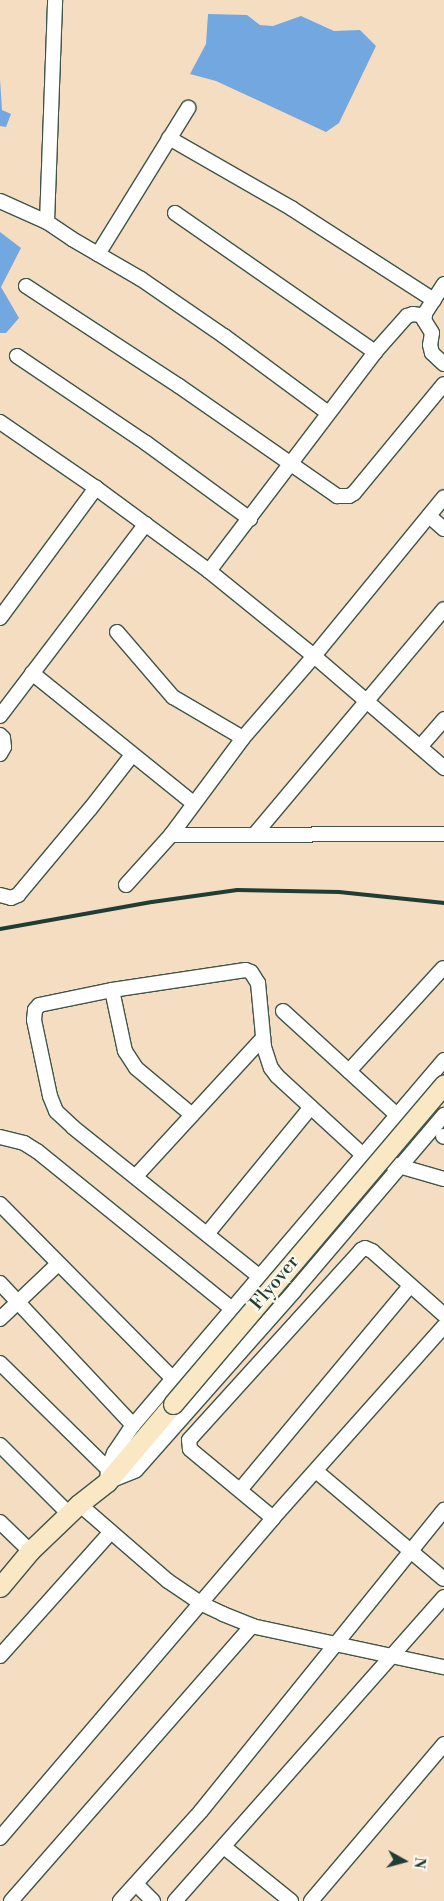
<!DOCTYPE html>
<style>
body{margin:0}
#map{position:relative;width:444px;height:1901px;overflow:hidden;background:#f5ddc1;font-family:"Libre Bodoni",serif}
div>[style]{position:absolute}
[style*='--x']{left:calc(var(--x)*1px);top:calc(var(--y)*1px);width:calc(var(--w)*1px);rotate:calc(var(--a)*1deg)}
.water>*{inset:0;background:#72a7df}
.roads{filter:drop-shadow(1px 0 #3f5549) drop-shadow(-1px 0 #3f5549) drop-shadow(0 1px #3f5549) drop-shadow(0 -1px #3f5549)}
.minor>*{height:14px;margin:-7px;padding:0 7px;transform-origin:7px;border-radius:7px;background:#fff}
.secondary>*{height:19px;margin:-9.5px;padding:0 9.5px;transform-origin:9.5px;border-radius:9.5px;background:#fae7c3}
.rail>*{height:4px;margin:-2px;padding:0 2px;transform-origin:2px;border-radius:2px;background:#1f3d34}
.bridges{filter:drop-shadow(1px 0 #3f5549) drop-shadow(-1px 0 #3f5549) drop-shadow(0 1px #3f5549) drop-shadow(0 -1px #3f5549)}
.secondary-bridge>*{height:19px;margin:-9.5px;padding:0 9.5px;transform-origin:9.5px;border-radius:9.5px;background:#fae7c3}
span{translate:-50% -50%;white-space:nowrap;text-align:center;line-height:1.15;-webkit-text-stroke:5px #fbf7ec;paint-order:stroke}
.street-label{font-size:19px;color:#1f3d34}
.north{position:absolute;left:379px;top:1836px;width:50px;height:50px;-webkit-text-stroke:4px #fbf7ec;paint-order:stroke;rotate:97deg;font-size:14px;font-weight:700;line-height:20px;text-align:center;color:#1f3d34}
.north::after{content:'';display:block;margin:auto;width:18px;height:22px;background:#1f3d34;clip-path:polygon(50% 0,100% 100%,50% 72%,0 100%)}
</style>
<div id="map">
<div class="water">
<i style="clip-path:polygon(208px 14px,247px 15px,260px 25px,273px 26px,301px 16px,334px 31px,360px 30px,376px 46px,339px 123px,326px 132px,216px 81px,190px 74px,206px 44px)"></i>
<i style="clip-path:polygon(0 79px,2px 110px,11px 114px,6px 127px,0 126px)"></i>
<i style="clip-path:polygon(0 232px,21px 248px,1px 287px,19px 318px,6px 333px,0 333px)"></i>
</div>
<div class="roads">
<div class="minor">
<i style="--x:169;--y:138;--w:141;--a:29.8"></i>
<i style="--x:291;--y:208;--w:170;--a:32.8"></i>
<i style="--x:0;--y:201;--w:51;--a:24.1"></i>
<i style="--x:47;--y:222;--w:30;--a:34"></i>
<i style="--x:72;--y:239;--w:80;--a:30.1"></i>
<i style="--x:141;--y:279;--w:101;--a:34.5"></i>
<i style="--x:224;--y:336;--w:129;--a:36.5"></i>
<i style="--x:175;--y:213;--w:244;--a:34.8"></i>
<i style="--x:47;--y:222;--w:222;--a:-87.9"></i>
<i style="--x:98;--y:254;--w:172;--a:-58.3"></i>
<i style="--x:444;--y:284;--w:35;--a:123"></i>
<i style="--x:425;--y:313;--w:7;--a:98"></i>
<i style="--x:424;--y:320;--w:15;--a:58"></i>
<i style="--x:432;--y:333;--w:12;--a:99"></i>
<i style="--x:430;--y:345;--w:8;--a:76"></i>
<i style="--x:432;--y:353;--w:16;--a:43"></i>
<i style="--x:26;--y:286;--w:183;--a:33.2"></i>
<i style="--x:179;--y:386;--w:193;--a:34.8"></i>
<i style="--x:337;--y:496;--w:12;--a:0"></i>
<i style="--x:349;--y:496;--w:6;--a:-31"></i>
<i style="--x:354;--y:493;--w:141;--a:-50.5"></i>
<i style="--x:17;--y:356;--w:156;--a:34"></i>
<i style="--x:146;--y:443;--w:129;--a:36.2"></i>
<i style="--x:0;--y:422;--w:116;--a:34.5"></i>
<i style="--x:96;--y:488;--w:140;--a:36.3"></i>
<i style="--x:209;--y:571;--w:135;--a:39"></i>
<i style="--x:314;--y:656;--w:172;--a:40.7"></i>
<i style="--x:429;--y:516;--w:20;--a:41"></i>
<i style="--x:209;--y:571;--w:275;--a:-52.8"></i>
<i style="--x:375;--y:352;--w:48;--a:-48.4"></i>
<i style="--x:407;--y:316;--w:6;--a:-18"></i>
<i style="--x:413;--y:314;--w:12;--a:9"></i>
<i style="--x:0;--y:618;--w:162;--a:-53.6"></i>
<i style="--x:117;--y:632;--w:86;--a:49.3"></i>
<i style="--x:173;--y:697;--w:81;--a:30.4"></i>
<i style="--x:32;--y:673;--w:207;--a:38.9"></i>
<i style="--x:0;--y:716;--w:241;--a:-52.8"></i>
<i style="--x:0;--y:735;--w:4;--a:45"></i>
<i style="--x:3;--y:738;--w:9;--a:84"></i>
<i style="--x:4;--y:747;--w:8;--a:120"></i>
<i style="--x:420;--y:747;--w:37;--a:-49"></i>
<i style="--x:256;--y:833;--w:292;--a:-50"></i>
<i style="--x:171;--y:835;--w:273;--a:-0.2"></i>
<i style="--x:126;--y:885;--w:67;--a:-48"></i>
<i style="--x:171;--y:835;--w:121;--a:-53.4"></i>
<i style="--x:243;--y:738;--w:108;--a:-49.1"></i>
<i style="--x:314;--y:656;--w:205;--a:-50.7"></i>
<i style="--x:0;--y:895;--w:11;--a:15"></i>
<i style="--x:11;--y:898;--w:8;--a:-23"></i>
<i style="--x:18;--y:895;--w:112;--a:-50.1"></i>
<i style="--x:90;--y:809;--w:68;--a:-52.1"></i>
<i style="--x:112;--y:990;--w:62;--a:78"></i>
<i style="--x:125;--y:1051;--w:20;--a:57"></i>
<i style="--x:136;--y:1068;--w:73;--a:40"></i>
<i style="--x:283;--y:1011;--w:154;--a:42.4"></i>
<i style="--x:444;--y:1060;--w:480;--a:130.4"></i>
<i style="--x:133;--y:1425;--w:34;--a:124"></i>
<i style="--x:114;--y:1453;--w:17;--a:111"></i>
<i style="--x:108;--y:1469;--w:13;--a:94"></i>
<i style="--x:107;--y:1482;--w:31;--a:-22"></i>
<i style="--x:136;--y:1470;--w:240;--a:-48.5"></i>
<i style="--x:295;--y:1290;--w:230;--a:-49.6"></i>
<i style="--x:349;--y:1071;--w:139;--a:-47.6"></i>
<i style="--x:443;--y:1136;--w:1;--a:45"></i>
<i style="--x:0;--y:1137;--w:25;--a:14"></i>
<i style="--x:24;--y:1143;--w:15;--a:32"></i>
<i style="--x:37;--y:1151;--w:250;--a:39"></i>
<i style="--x:392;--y:1164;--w:54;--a:16.1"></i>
<i style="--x:136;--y:1176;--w:188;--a:-47.4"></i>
<i style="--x:0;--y:1204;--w:243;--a:45.3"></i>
<i style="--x:207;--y:1234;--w:164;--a:-50.7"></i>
<i style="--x:260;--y:1277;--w:240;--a:-141.3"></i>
<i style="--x:73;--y:1127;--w:23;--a:-137"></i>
<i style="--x:56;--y:1111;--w:16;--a:-112"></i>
<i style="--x:50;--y:1096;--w:78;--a:-101.9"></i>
<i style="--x:34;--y:1020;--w:10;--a:-84"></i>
<i style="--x:35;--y:1010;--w:6;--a:-51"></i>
<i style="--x:39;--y:1005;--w:75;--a:-11.6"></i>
<i style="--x:112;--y:990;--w:135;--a:-8.5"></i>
<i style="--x:246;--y:970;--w:5;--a:22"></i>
<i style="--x:251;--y:972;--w:13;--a:58"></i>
<i style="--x:258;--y:983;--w:64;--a:84.6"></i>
<i style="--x:264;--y:1047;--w:22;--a:72"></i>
<i style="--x:271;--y:1068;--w:10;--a:53"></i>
<i style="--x:277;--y:1076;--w:118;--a:42.6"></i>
<i style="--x:364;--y:1156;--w:7;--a:16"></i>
<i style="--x:0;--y:1283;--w:195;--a:46.9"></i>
<i style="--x:0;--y:1319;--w:80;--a:-43.5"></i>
<i style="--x:0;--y:1363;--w:151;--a:44.5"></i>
<i style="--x:0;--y:1445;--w:98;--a:45"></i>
<i style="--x:316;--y:1471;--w:167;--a:40.2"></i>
<i style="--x:240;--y:1490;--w:266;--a:-50.2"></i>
<i style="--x:79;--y:1504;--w:118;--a:40.9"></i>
<i style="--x:168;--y:1581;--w:41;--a:34.1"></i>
<i style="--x:202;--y:1604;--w:23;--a:25"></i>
<i style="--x:223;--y:1614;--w:31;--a:22"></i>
<i style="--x:252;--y:1626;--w:196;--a:12.1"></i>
<i style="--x:273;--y:1518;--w:108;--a:-140.3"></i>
<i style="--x:190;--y:1449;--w:9;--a:-96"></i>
<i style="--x:189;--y:1440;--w:256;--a:-47.8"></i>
<i style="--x:361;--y:1250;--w:4;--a:-27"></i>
<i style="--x:365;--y:1248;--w:8;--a:23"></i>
<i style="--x:372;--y:1251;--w:96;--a:41.6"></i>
<i style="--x:0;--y:1522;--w:42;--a:44"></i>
<i style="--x:0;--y:1656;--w:166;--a:-48.2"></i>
<i style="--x:0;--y:1838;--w:421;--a:-49.5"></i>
<i style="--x:273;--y:1518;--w:257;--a:-48.3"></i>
<i style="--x:224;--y:1847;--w:86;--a:38.9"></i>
<i style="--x:136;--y:1884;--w:24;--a:45"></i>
<i style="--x:11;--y:1901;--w:366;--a:-48.8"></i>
<i style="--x:120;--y:1901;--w:121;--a:-48"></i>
<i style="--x:201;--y:1811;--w:387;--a:-51.1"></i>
<i style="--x:175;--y:1901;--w:406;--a:-48.5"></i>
<i style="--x:311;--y:1901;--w:206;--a:-49.7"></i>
</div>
<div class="secondary">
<i style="--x:0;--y:1587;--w:47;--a:-50.2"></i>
<i style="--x:30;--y:1551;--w:68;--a:-43.8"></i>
<i style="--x:79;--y:1504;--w:36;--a:-38"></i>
<i style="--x:107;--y:1482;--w:102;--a:-49.8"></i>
</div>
</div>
<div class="rail">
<i style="--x:0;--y:929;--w:154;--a:-10.1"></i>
<i style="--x:152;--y:902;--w:86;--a:-8"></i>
<i style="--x:237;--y:890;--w:102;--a:1.1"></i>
<i style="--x:339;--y:892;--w:106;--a:6"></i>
</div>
<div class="bridges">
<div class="secondary-bridge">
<i style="--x:173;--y:1404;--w:419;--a:-49.7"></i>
</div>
</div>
<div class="street-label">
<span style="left:275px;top:1283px;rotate:-50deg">Flyover</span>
</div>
<div class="north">N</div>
</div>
